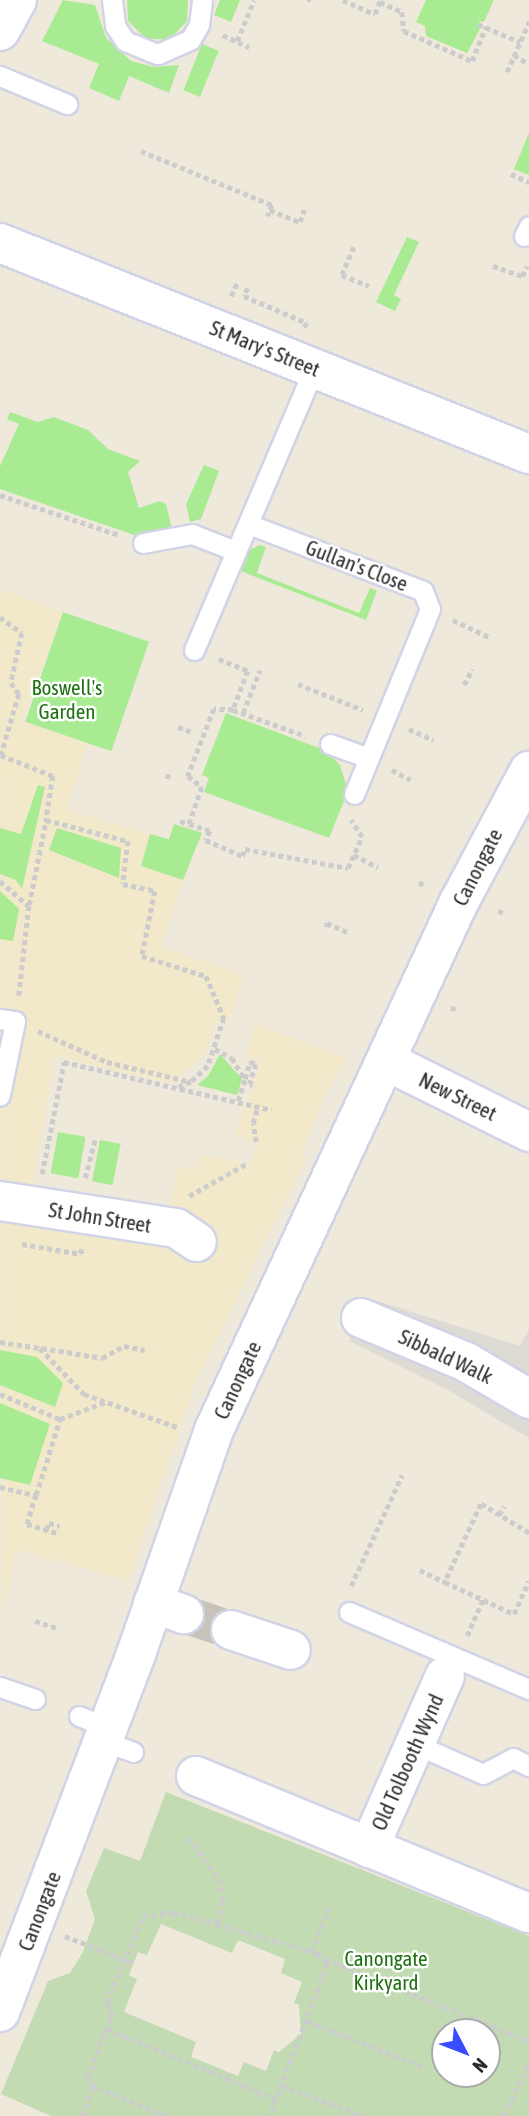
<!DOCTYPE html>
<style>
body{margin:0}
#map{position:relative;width:529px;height:2116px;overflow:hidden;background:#efe9dc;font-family:"Asap Condensed",sans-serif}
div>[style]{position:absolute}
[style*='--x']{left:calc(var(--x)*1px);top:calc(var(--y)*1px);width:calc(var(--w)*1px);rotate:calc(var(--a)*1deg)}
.education>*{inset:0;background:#f2e9ca}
.green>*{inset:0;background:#a9eb93;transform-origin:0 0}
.cemetery>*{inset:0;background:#c2dbb2}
.plaza>*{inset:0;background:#dedbd4}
.street-tunnel>*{height:38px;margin-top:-19px;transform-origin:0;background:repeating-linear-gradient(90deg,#c8c3b9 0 38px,transparent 0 57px)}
.path>*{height:4.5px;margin-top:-2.25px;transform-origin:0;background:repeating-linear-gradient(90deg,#ccc 0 5px,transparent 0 8.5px)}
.roads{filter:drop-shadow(2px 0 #d1d4e6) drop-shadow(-2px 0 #d1d4e6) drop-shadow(0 2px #d1d4e6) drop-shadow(0 -2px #d1d4e6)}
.lane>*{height:19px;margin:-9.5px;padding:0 9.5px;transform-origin:9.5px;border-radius:9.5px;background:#fff}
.street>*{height:38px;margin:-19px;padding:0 19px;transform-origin:19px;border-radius:19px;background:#fff}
.secondary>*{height:38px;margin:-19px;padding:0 19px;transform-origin:19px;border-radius:19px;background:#fff}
span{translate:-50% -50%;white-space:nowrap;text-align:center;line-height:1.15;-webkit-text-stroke:5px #fff;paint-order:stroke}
.street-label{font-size:21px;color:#2c2c2c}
.park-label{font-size:21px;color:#1e7212}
.north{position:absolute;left:431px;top:2018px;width:70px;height:70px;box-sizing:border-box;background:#fff;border:2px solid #ababab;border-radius:50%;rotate:132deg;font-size:19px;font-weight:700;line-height:28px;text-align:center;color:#2c2c2c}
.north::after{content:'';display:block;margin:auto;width:24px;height:32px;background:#394dff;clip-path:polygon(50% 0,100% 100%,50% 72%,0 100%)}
</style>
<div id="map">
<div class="education">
<i style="clip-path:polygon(0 589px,63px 612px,22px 721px,88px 742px,67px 810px,150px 834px,141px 866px,183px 880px,161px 946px,243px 975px,232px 1017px,216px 1022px,205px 1055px,170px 1083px,55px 1056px,33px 1184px,168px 1211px,179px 1167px,194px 1170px,203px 1154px,249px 1164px,259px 1144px,234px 1137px,261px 1061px,246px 1056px,255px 1024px,348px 1059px,326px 1092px,301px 1155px,306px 1158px,195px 1383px,178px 1435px,180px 1441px,173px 1446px,129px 1581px,16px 1550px,2px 1620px)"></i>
</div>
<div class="green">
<i style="clip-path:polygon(63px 0,95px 5px,106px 38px,131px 61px,154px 67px,179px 65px,169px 93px,129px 76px,119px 101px,89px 88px,99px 64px,42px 41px)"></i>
<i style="clip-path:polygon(127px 0,188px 0,187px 21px,170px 39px,146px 39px,128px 21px)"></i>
<i style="clip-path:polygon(220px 0,240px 0,231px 22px,214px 15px)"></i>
<i style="clip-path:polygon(426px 0,494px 0,484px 22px,479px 21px,480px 29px,467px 53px,426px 36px,425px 26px,416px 22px)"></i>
<i style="left:202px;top:44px;width:18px;height:50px;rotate:22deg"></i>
<i style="clip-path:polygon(529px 133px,529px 175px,514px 169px)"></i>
<i style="clip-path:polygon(407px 237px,419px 242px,394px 295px,401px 299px,395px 311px,376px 302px)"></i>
<i style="clip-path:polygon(10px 412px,38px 422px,54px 417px,88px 430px,108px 449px,140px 461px,128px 472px,139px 508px,160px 501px,166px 504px,172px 529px,146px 539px,0 489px,0 466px,19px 424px,7px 419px)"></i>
<i style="clip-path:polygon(204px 465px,219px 471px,201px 519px,190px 522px,186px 504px)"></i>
<i style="clip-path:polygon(260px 545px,266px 547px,257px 573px,359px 613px,370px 588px,377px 591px,366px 620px,238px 570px,246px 551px)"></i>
<i style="left:63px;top:612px;width:91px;height:116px;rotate:19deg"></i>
<i style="clip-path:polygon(226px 713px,327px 751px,340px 765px,348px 791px,329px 838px,204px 792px,209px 778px,202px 775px)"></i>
<i style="clip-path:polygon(38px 785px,45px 787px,22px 889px,16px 880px,0 874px,0 828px,21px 834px)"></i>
<i style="clip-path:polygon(174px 824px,202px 833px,183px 880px,141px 866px,150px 834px,169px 839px)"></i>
<i style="clip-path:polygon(57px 828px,121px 848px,119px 878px,49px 850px)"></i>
<i style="clip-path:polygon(0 891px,19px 909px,13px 941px,0 939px)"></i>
<i style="clip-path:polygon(220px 1054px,242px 1079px,237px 1095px,197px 1085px,208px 1076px)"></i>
<i style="left:58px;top:1132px;width:28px;height:42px;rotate:10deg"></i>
<i style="left:100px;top:1140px;width:21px;height:42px;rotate:11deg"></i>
<i style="clip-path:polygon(0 1350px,37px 1357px,63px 1383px,55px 1407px,0 1385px)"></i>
<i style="clip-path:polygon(0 1403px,50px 1424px,30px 1485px,0 1478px)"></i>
</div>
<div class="cemetery">
<i style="clip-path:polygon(evenodd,166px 1792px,529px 1936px,529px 2116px,51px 2116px,1px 2094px,48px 1981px,70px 1973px,83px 1952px,95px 1919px,86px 1891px,104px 1848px,140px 1861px,166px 1792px,161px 1924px,232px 1953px,238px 1940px,285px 1959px,281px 1973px,302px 1982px,294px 2003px,299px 2005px,301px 2034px,279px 2052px,274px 2050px,266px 2071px,244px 2062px,238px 2076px,191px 2057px,196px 2042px,124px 2012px,137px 1979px,129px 1975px,138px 1952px,147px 1955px,161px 1924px,166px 1792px,445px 2032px,487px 2032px,487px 2074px,445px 2074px,445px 2032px)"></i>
</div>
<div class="plaza">
<i style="clip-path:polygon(371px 1299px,520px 1346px,529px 1329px,529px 1438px,446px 1389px,349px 1341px)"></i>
</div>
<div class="street-tunnel">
<i style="--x:184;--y:1614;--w:50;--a:18.8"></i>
</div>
<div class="path">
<i style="--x:307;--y:0;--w:4;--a:0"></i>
<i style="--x:343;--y:0;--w:35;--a:24"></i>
<i style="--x:375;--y:14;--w:14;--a:-69"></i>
<i style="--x:380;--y:2;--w:24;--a:24"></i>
<i style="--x:402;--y:12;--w:19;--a:84"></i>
<i style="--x:404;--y:31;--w:74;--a:23.8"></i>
<i style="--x:472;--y:61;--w:37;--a:-68"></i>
<i style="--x:478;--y:24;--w:46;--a:23.2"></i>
<i style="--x:223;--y:35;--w:29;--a:25"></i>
<i style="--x:237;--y:41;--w:44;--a:-67.5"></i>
<i style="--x:514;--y:55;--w:17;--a:31"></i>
<i style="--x:507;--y:72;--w:55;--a:-66.3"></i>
<i style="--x:141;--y:151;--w:142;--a:22.4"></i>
<i style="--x:272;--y:205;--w:12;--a:110"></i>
<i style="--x:511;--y:174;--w:20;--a:24"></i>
<i style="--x:270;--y:210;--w:32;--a:22"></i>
<i style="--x:300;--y:222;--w:13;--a:-72"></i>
<i style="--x:354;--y:247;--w:30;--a:113"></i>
<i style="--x:342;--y:275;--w:29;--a:22"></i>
<i style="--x:493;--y:266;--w:31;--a:19"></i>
<i style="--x:522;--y:276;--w:11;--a:-63"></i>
<i style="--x:248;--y:288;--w:9;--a:117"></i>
<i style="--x:244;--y:296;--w:69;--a:23.2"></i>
<i style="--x:307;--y:323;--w:6;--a:121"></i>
<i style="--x:231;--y:296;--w:14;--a:-65"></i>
<i style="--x:0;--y:495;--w:126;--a:18.6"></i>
<i style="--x:0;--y:617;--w:27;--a:36"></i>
<i style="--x:22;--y:633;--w:51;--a:102.4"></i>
<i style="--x:11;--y:683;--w:14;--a:54"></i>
<i style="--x:19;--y:694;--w:64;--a:106.4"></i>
<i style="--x:1;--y:755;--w:56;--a:22"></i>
<i style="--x:53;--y:776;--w:45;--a:99"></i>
<i style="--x:46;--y:820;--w:85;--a:14.4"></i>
<i style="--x:128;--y:841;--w:43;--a:96.6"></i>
<i style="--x:123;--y:884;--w:33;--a:12"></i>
<i style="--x:155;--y:891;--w:66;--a:101.3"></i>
<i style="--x:142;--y:956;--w:67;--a:17.4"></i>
<i style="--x:206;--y:976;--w:46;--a:66.8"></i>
<i style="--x:224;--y:1018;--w:51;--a:108.4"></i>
<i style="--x:208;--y:1066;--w:23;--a:137"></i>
<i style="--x:191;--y:1082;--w:16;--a:158"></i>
<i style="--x:453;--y:620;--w:40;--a:25"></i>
<i style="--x:219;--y:659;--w:31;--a:22"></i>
<i style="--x:248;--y:671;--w:42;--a:111"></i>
<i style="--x:233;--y:710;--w:19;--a:-177"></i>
<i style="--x:214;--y:709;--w:72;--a:111.2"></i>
<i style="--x:188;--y:776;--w:18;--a:38"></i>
<i style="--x:202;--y:787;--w:39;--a:109"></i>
<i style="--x:189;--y:824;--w:22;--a:18"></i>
<i style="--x:210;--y:831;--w:10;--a:114"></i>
<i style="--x:206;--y:840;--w:39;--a:24"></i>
<i style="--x:242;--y:856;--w:8;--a:-67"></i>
<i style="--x:245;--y:849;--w:105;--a:10.5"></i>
<i style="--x:348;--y:868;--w:34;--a:-66"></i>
<i style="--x:362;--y:837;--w:20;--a:-123"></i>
<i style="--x:298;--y:684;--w:70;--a:21.8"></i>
<i style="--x:464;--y:685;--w:18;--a:-63"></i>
<i style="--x:233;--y:710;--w:77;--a:19.6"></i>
<i style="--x:243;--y:713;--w:46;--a:-68.4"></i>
<i style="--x:178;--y:727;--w:15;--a:20"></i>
<i style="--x:409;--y:729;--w:27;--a:24"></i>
<i style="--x:392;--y:770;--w:21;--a:28"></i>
<i style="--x:167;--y:779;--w:9;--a:-72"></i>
<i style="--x:180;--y:821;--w:9;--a:18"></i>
<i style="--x:354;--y:855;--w:27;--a:27"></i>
<i style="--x:0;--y:881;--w:38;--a:41"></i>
<i style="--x:29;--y:906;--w:90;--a:96.4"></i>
<i style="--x:420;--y:886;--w:8;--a:-67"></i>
<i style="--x:29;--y:905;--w:87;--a:-78.7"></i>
<i style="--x:499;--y:914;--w:6;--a:-59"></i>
<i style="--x:326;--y:927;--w:4;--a:-76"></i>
<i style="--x:327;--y:923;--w:24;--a:24"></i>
<i style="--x:452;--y:1011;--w:5;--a:-68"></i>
<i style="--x:38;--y:1031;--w:76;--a:24.2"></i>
<i style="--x:107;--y:1062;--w:86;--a:13.4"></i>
<i style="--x:215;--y:1049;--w:19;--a:28"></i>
<i style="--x:232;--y:1058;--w:26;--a:59"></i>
<i style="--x:245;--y:1080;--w:24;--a:107"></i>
<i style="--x:245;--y:1079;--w:18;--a:-74"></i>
<i style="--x:250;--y:1062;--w:6;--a:18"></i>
<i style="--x:256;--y:1064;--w:21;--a:107"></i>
<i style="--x:250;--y:1084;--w:3;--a:18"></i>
<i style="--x:256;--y:1142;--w:19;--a:-99"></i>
<i style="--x:253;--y:1123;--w:17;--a:-73"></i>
<i style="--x:42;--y:1174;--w:114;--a:-78.9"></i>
<i style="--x:64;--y:1062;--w:213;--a:13"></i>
<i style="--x:85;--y:1178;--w:40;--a:-75.6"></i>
<i style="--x:189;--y:1196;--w:65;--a:-29.3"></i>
<i style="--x:22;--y:1244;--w:60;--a:9.6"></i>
<i style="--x:81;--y:1254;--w:5;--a:-90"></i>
<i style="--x:0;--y:1342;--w:40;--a:8.5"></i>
<i style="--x:40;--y:1348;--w:64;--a:46.3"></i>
<i style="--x:84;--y:1394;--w:99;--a:19.5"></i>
<i style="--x:42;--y:1348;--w:61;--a:9.5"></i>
<i style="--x:102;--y:1358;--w:25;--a:-29"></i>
<i style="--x:124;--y:1346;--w:21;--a:11"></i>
<i style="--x:0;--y:1394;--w:65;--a:22.6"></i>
<i style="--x:60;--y:1419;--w:49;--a:-20.3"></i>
<i style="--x:0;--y:1487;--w:37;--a:13"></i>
<i style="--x:36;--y:1495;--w:80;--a:-72.5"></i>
<i style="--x:36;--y:1495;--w:30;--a:107"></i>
<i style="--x:27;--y:1524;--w:34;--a:17"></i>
<i style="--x:499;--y:1515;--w:10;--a:-61"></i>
<i style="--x:46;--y:1530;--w:8;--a:-67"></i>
<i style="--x:49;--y:1523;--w:11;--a:15"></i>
<i style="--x:529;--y:1533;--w:56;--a:-148.9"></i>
<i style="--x:481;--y:1504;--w:86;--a:114.8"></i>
<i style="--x:445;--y:1582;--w:76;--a:24.9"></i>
<i style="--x:514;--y:1614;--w:36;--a:-66"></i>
<i style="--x:420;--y:1570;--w:28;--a:26"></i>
<i style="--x:351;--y:1586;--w:122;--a:-65.3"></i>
<i style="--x:35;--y:1621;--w:23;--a:18"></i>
<i style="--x:467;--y:1636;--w:40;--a:-66.6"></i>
<i style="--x:189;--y:1838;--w:51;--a:53.8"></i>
<i style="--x:219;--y:1879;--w:24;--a:78"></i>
<i style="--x:224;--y:1902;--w:23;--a:108"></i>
<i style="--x:65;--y:1936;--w:74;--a:21.4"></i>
<i style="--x:312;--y:1951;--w:46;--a:-68.4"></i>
<i style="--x:326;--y:1959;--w:219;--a:22"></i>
<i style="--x:307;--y:2021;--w:123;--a:21.5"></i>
<i style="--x:107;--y:2029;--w:183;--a:22.5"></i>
<i style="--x:282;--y:2086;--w:88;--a:19.9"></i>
<i style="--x:82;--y:2116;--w:31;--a:-68"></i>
<i style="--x:166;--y:2116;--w:78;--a:-158.1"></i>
<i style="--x:94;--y:2087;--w:11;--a:-128"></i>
<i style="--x:87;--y:2078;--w:66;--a:-68.5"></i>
<i style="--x:111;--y:2017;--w:16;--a:-105"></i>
<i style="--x:107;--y:2002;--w:93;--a:-67.3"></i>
<i style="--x:143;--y:1916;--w:31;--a:-7"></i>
<i style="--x:174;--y:1912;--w:149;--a:16"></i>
<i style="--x:317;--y:1953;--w:16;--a:45"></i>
<i style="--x:328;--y:1964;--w:163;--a:110.9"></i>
<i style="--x:504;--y:2116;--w:60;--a:-65.2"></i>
</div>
<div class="roads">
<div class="lane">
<i style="--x:112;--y:0;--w:26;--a:83"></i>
<i style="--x:115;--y:26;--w:18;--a:56"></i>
<i style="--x:125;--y:41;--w:35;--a:22"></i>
<i style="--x:158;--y:54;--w:35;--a:-24"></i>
<i style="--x:190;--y:40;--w:17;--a:-59"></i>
<i style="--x:199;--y:25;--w:25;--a:-83"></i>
<i style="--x:0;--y:76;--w:73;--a:22.7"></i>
<i style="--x:524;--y:236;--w:11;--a:-63"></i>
<i style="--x:251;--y:525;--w:184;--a:21"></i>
<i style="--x:423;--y:591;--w:19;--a:69"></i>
<i style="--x:430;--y:609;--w:200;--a:112.3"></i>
<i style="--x:143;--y:543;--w:50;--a:-10.4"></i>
<i style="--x:192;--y:534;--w:44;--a:21.3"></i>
<i style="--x:194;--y:650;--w:306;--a:-66.9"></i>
<i style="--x:330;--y:744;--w:41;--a:19.7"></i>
<i style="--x:0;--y:1019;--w:15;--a:8"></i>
<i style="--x:15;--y:1021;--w:76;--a:101.5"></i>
<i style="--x:349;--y:1612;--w:196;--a:23.2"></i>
<i style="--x:0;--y:1687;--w:37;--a:19"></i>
<i style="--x:79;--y:1716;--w:31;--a:22"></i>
<i style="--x:103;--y:1741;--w:32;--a:20"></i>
<i style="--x:415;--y:1744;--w:74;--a:23.8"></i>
<i style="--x:483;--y:1774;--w:34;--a:-28"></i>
<i style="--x:513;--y:1758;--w:18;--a:27"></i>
</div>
<div class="street">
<i style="--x:386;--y:1061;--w:160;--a:26.4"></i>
<i style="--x:0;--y:1201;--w:178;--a:8.7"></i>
<i style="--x:176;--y:1228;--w:25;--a:34"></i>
<i style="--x:361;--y:1318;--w:114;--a:22.7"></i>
<i style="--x:466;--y:1362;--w:73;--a:30.4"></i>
<i style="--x:153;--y:1603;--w:33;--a:20"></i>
<i style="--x:231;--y:1630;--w:63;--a:18.4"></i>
<i style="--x:196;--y:1776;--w:360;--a:22.4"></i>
<i style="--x:369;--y:1848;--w:188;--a:-66.2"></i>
</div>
<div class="secondary">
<i style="--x:0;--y:31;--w:35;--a:-61"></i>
<i style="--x:0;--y:243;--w:570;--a:21.75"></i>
<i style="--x:0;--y:2012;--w:383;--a:-69.2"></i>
<i style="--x:136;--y:1654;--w:237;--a:-70.8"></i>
<i style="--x:214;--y:1430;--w:580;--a:-65.11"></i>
<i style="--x:458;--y:904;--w:151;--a:-61.9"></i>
</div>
</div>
<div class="street-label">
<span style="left:265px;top:348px;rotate:22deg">St Mary's Street</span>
<span style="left:357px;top:565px;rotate:21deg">Gullan's Close</span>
<span style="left:477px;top:867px;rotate:-63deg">Canongate</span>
<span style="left:458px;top:1096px;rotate:26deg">New Street</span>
<span style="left:100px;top:1217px;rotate:9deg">St John Street</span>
<span style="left:446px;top:1356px;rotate:25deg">Sibbald Walk</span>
<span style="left:237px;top:1380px;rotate:-65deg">Canongate</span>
<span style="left:407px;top:1762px;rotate:-66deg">Old Tolbooth Wynd</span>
<span style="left:39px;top:1911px;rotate:-69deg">Canongate</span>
</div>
<div class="park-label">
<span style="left:67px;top:699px">Boswell's<br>Garden</span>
<span style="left:386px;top:1970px">Canongate<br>Kirkyard</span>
</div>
<div class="north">N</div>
</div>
